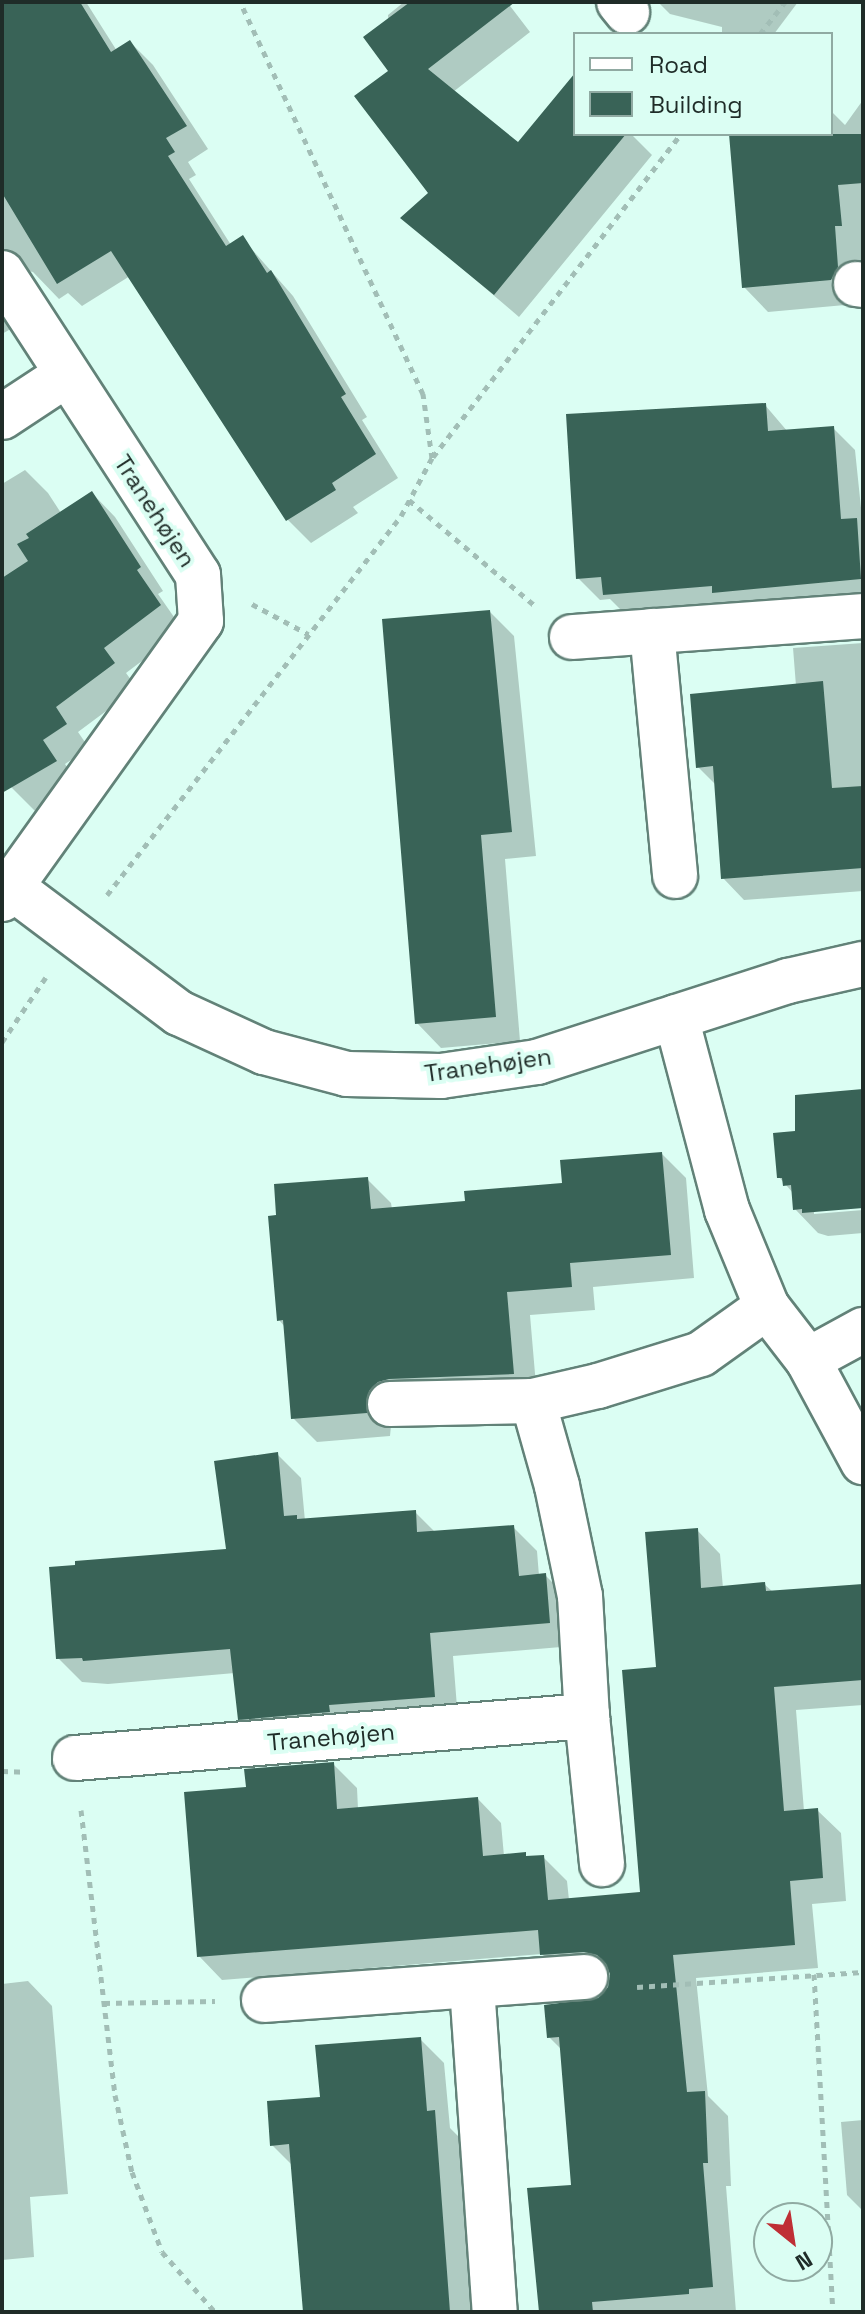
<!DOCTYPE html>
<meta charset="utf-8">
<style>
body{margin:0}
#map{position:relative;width:865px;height:2314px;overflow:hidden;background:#dbfef3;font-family:"Space Grotesk",sans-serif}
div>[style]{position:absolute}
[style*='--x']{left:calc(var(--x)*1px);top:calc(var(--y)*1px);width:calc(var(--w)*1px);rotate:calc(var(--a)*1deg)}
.shadow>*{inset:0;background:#0003}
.building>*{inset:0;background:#396357}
.path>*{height:5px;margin-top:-2.5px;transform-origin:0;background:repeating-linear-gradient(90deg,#a2beb6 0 6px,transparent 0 12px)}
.roads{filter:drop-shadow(2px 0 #628278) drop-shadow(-2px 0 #628278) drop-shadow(0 2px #628278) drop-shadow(0 -2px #628278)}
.minor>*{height:44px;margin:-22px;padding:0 22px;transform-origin:22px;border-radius:22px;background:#fff}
span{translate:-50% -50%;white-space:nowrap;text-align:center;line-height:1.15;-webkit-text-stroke:8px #dbfef3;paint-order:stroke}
.street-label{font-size:24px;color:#1f2c28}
.frame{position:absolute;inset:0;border:4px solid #1f2c28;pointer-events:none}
.legend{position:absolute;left:573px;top:32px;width:260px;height:104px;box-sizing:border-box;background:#dbfef3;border:2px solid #90aaa2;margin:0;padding:10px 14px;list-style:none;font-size:24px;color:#1f2c28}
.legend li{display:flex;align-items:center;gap:16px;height:40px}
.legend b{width:40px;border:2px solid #90aaa2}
.north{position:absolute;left:753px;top:2202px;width:80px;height:80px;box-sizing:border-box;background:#dbfef3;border:2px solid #90aaa2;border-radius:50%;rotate:150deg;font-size:22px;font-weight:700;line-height:32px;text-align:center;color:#1f2c28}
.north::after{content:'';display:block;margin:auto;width:28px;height:36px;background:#bf2f35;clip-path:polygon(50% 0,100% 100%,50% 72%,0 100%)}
</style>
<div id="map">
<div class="shadow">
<i style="clip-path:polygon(2px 2px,86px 2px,117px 51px,130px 42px,153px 65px,208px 149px,188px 162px,196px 175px,189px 179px,231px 245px,242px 238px,293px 296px,367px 417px,362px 420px,398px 478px,353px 507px,358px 513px,311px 543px,288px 520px,130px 276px,82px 306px,68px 293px,59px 299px,33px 272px,24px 270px,2px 286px)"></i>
<i style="clip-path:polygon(404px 2px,507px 2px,530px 32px,453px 92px,518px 145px,575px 88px,575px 134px,631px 134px,652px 155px,519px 317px,403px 218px,431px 194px,391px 71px,388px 15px)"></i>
<i style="clip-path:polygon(658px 2px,798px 2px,774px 34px,722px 34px,722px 27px,670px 14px)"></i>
<i style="clip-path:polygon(863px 100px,863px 272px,856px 304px,768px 312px,744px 287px,731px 134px,831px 134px,831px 111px,845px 125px)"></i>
<i style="clip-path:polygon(2px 304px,14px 327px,2px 334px)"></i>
<i style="clip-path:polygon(765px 405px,788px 432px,833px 428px,855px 450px,863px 527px,863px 614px,627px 616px,610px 599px,600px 600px,578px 578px)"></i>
<i style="clip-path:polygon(25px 470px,48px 493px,61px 513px,92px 493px,115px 517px,163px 591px,158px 594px,183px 630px,126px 673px,137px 688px,78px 732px,89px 748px,65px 764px,79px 785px,35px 811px,10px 786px,2px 791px,2px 484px)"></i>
<i style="clip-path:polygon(490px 612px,514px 636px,536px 856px,505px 859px,520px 1041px,441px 1048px,417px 1023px)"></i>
<i style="clip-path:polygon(863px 643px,863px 891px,744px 900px,723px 878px,716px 785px,698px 767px,796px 686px,793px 648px)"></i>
<i style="clip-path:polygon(863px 1091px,863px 1206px,814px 1210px,814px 1214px,863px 1210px,863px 1233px,828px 1236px,818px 1233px,795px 1209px,793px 1193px,779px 1177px,797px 1133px)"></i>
<i style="clip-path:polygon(662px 1154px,686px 1178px,694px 1278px,593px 1287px,595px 1310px,530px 1315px,537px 1397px,392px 1416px,390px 1436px,317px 1442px,293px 1418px,285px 1327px,279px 1320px,367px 1179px,391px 1203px,392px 1209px,467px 1203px,564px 1185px)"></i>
<i style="clip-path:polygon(277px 1454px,301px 1478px,305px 1521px,415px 1512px,436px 1533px,513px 1527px,537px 1551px,539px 1576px,545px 1575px,569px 1599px,573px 1646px,453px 1656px,458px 1720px,264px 1742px,240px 1719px,235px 1673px,108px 1684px,82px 1682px,58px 1658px,228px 1551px)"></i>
<i style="clip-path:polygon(697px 1530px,720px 1554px,723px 1588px,764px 1584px,773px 1592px,863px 1586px,863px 1705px,796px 1710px,804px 1811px,817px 1810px,841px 1833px,846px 1901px,812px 1904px,818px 1968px,696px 1978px,708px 2096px,728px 2116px,731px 2186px,726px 2186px,736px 2312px,541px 2312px,573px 2186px,562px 2050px,549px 2037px,601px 1999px,610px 1988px,612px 1976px,565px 1978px,542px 1954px,222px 1980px,199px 1956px,248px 1788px,333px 1764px,357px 1788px,358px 1809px,478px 1799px,501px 1823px,504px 1856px,543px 1857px,567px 1881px,569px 1900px,642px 1893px,658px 1669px)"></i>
<i style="clip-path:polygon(28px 1981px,52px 2006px,68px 2194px,30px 2197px,34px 2257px,2px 2260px,2px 1984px)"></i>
<i style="clip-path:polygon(420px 2039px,444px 2063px,450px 2128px,459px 2137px,472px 2312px,305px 2312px,293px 2166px,272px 2145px,322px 2099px)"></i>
<i style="clip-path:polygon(863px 2120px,863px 2211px,847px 2195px,841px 2122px)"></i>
</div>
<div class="building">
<i style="clip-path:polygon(2px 2px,80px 2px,111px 52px,130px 40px,187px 126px,166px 138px,175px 152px,168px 156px,226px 246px,243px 235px,267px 273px,271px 270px,346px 394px,341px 397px,376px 454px,332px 483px,336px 490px,286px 521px,111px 251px,57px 284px,2px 193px)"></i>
<i style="clip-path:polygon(410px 2px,515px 2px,428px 69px,518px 142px,575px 73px,575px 134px,626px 134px,494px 295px,400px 218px,428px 193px,354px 96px,388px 71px,363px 37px)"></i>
<i style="clip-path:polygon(729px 134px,863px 134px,863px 183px,838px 185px,842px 226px,835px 226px,838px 267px,831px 280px,742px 288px)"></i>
<i style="clip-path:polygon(766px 403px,768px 431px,834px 426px,841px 519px,857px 518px,861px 579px,712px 593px,712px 586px,603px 595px,601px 577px,576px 579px,566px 414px)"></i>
<i style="clip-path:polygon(92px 491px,141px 567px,137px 570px,161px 605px,104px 648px,115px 663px,56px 707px,67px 724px,43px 740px,57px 761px,2px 793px,2px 578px,28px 561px,17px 544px,29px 538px,26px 534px)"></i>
<i style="clip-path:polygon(490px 610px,512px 832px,481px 835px,496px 1017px,415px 1024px,382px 619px)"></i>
<i style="clip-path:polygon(823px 681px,832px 788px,863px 786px,863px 868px,721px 879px,713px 766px,696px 768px,690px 694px)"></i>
<i style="clip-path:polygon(863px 1089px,863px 1208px,802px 1213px,802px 1209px,793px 1210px,791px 1185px,783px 1186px,782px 1178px,777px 1178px,773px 1133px,795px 1131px,795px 1095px)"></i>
<i style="clip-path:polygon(662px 1152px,671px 1255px,570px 1263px,572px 1287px,507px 1292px,514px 1374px,389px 1379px,378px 1382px,369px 1391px,367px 1413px,291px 1419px,283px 1320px,277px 1321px,268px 1216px,276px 1215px,274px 1184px,368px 1177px,371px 1209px,465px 1201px,464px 1191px,562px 1183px,560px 1160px)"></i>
<i style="clip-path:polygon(278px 1452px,284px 1516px,297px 1515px,297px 1519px,416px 1510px,417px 1532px,514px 1525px,519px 1576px,546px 1573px,550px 1623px,430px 1633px,435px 1697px,329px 1705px,330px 1712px,238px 1720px,230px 1649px,83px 1661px,82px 1658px,56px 1659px,49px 1567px,75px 1565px,75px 1561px,226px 1549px,214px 1461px)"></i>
<i style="clip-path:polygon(698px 1528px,701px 1588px,765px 1582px,766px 1591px,863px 1584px,863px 1680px,774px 1687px,784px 1811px,818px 1808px,823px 1878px,790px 1881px,795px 1945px,673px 1955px,687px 2092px,705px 2091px,708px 2163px,703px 2163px,713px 2287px,689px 2289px,689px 2294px,592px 2302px,593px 2312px,539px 2312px,527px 2188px,571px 2185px,559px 2037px,547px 2038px,544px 2005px,598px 1998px,608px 1987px,610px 1974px,606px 1964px,597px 1955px,584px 1952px,540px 1955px,538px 1930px,197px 1957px,184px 1792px,246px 1787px,244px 1769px,334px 1762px,337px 1809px,478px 1797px,483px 1856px,526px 1852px,526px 1856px,544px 1855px,548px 1900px,640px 1892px,622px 1670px,656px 1667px,645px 1532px)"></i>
<i style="clip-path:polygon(421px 2037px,427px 2111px,435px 2110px,450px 2312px,303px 2312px,289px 2144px,270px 2146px,267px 2101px,320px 2097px,315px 2045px)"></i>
</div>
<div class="path">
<i style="--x:760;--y:34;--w:41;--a:-52"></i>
<i style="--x:433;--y:457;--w:407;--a:-52.5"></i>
<i style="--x:409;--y:500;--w:163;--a:40"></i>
<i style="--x:252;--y:604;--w:64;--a:28.2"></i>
<i style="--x:107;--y:895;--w:480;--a:-52.2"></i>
<i style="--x:401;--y:516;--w:66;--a:-61.9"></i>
<i style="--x:432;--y:458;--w:65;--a:-98"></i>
<i style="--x:423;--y:394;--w:433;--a:-115"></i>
<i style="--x:2;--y:1042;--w:78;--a:-55.9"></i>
<i style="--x:2;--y:1771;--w:23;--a:2"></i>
<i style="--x:81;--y:1810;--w:287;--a:83.2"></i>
<i style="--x:115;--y:2095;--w:79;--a:77.6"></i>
<i style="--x:132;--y:2172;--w:85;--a:69.4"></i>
<i style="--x:162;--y:2252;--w:80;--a:48.5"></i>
<i style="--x:814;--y:1974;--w:339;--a:86.8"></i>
<i style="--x:637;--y:1987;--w:226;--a:-3.8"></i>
<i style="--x:104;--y:2003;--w:111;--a:-1"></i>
</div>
<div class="roads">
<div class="minor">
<i style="--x:619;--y:2;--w:13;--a:51"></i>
<i style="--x:2;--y:273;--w:360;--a:57"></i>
<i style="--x:198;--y:575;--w:46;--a:86.3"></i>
<i style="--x:201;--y:621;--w:342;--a:125.6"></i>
<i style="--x:856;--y:284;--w:7;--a:8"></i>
<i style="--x:2;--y:417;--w:77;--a:-33.3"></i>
<i style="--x:652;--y:631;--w:246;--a:84.6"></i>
<i style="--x:572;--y:637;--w:292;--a:-4.1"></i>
<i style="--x:11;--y:887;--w:210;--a:36.9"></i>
<i style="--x:179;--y:1013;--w:94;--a:24.6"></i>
<i style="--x:264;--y:1052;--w:86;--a:14.8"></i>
<i style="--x:347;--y:1074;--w:94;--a:1.2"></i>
<i style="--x:441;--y:1076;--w:97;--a:-8.3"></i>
<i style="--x:537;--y:1062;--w:264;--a:-17.9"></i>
<i style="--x:788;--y:981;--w:77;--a:-12.8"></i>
<i style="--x:676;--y:1017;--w:200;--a:75.2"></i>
<i style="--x:727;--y:1210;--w:105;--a:67.6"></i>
<i style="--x:767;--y:1307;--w:67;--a:52.3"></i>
<i style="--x:808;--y:1360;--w:116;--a:61.7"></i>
<i style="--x:808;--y:1360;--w:63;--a:-28.6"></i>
<i style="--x:533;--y:1401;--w:88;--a:74.2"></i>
<i style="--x:557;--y:1486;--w:112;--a:78.2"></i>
<i style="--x:580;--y:1596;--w:120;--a:86.7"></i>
<i style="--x:587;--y:1716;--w:149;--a:84.2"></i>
<i style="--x:390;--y:1404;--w:143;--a:-1.2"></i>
<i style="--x:533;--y:1401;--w:67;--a:-13"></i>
<i style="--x:598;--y:1386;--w:108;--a:-17.3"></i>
<i style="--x:701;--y:1354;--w:81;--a:-35.5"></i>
<i style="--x:75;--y:1758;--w:514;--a:-4.69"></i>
<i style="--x:472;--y:1987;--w:326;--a:86"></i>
<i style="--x:264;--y:2000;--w:322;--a:-4.1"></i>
</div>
</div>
<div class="street-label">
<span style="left:155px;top:511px;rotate:57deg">Tranehøjen</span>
<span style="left:488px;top:1065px;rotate:-8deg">Tranehøjen</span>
<span style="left:331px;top:1737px;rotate:-5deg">Tranehøjen</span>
</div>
<div class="frame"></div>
<ul class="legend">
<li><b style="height:10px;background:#fff"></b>Road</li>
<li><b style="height:22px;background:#396357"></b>Building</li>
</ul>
<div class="north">N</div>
</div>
